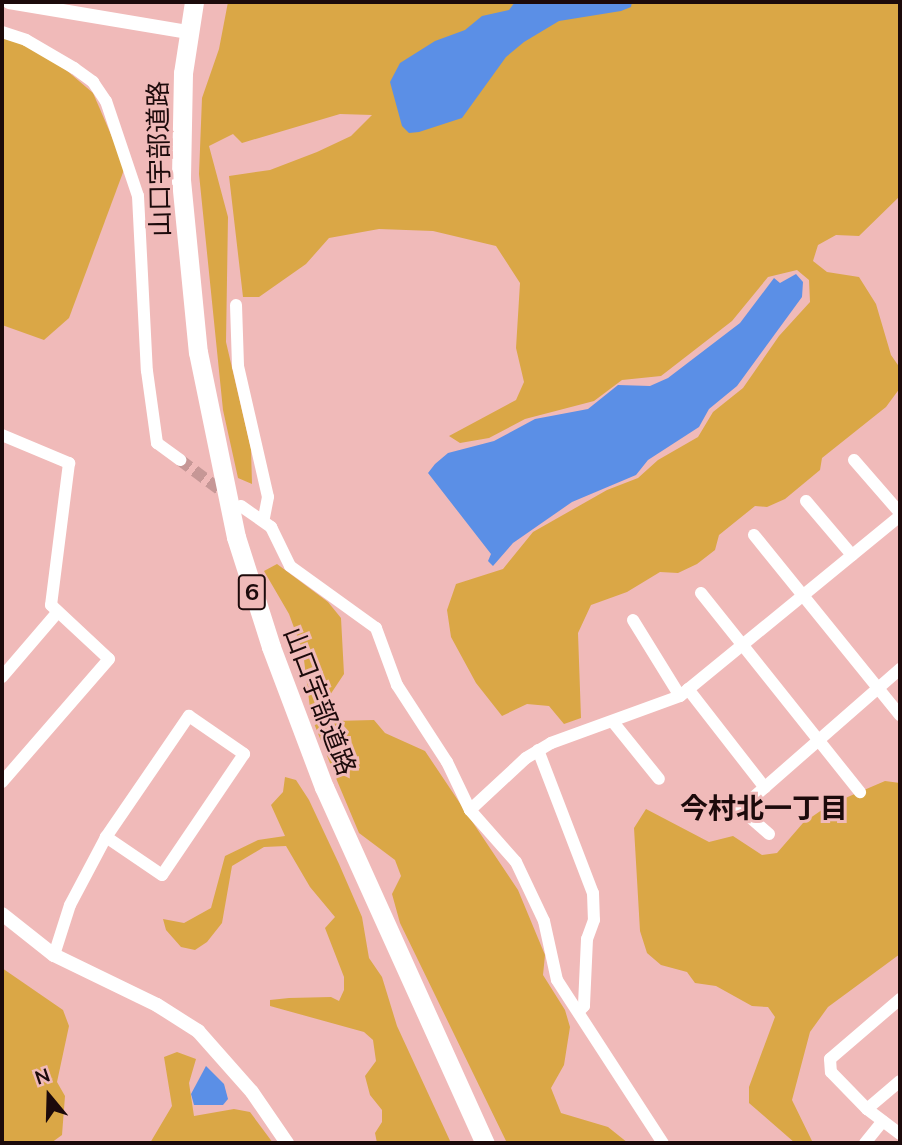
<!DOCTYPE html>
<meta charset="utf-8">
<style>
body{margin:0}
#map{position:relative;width:902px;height:1145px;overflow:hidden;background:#f0bab9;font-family:Mulish,"Noto Sans JP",sans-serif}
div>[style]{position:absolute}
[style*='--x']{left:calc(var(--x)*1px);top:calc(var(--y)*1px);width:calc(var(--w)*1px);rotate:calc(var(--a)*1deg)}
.green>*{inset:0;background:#daa746}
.water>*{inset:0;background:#5b8fe6}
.minor-tunnel>*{height:12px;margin-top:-6px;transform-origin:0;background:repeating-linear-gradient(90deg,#c69796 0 12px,transparent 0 18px)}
.minor>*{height:12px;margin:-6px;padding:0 6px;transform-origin:6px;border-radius:6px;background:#fff}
.tertiary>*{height:14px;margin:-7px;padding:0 7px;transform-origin:7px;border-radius:7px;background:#fff}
.primary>*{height:19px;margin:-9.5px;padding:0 9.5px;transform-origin:9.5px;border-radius:9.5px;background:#fff}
span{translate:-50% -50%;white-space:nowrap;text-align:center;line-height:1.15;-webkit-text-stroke:6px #f0bab9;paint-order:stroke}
.shield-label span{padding:2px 5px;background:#f0bab9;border:2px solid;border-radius:5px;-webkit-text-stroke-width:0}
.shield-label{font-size:24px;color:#1c0a0b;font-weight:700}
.street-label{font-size:26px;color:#1c0a0b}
.neighbourhood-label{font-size:28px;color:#1c0a0b;font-weight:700}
.frame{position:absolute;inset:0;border:4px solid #1c0a0b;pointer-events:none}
.north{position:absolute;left:14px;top:1061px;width:70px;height:70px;-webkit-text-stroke:5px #f0bab9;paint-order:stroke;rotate:341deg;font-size:19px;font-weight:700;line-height:28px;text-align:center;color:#1c0a0b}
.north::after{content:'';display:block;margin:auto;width:24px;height:32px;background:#1c0a0b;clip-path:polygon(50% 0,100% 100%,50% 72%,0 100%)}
</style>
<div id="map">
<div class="green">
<i style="clip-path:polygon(228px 2px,900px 2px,900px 196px,859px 236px,836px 235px,818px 245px,813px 261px,827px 272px,859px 277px,876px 304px,891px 355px,900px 368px,900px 388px,886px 407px,822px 458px,820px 470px,785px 499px,767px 507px,755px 506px,719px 535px,715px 550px,697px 564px,678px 573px,660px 572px,627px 592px,591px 605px,578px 633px,581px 718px,564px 724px,549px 706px,527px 704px,502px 716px,476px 683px,451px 637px,447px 610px,456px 584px,503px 569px,533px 532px,607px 490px,638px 478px,658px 460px,698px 437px,713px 412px,743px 388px,779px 336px,810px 302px,809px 280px,797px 270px,768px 277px,732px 321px,661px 376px,622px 380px,594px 401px,525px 419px,489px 438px,460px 443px,449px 436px,516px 400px,524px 382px,516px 348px,520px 283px,496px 246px,433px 231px,379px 229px,329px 238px,306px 264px,259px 297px,243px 297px,229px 176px,270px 170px,317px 152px,351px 136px,372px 115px,340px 114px,242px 143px,233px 134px,209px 146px,228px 217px,226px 342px,251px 449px,252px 484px,238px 478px,223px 410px,199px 174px,202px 98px,219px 49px)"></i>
<i style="clip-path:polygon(2px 37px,22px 43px,58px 63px,93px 93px,125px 167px,69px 318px,44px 340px,2px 325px)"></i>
<i style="clip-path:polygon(277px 564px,328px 602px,341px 618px,344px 674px,328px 698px,327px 714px,334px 721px,374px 720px,385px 733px,425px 751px,518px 890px,545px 955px,543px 975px,565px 1010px,570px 1027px,564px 1065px,551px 1088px,561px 1113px,608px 1127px,628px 1143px,507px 1143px,400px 923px,392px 894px,401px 876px,395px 860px,359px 833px,338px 783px,311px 716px,303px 652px,289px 614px,264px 571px)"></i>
<i style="clip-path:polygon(285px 777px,296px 780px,309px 800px,339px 864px,362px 917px,369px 958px,382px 977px,397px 1026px,451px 1143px,377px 1143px,375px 1133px,382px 1122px,382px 1110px,370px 1095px,365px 1076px,376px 1061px,373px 1040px,364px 1032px,270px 1006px,270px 1000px,289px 998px,331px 997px,339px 1001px,344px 990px,344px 977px,325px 928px,335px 917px,310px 887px,286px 846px,264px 847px,232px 866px,222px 923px,207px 942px,195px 950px,181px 947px,166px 930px,163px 919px,184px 923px,211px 908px,225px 856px,258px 840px,285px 836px,271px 805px,283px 792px)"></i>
<i style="clip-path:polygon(885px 781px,900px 783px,900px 954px,828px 1007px,810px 1032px,792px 1100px,813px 1143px,795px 1143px,749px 1103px,749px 1087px,775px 1017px,768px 1007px,752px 1006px,716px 986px,695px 983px,687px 972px,661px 965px,647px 953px,640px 931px,634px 828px,646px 809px,709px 842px,733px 836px,762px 855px,777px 853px,803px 823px,829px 805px)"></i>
<i style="clip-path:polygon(2px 968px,63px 1010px,69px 1026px,57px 1082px,65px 1096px,62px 1135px,51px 1143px,2px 1143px)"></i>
<i style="clip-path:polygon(177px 1052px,196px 1059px,189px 1083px,194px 1116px,234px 1109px,250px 1112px,273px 1143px,150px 1143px,172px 1106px,164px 1057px)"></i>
</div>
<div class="water">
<i style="clip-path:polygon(515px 2px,632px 2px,631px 7px,621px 11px,559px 21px,524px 42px,506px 57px,462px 118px,419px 132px,409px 133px,402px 126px,390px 82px,400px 63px,435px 41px,465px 30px,482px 16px,509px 10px)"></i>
<i style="clip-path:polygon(796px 274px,803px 282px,802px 297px,737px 386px,709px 409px,699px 427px,648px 460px,636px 475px,572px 502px,513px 543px,493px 566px,488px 561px,491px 554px,428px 473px,435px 464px,448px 453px,494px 441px,535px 419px,588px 409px,618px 385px,650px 386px,668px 378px,740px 323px,774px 278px,780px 283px)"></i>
<i style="clip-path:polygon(206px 1066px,224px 1084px,228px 1099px,223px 1105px,194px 1105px,191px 1094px)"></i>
</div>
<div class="minor-tunnel">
<i style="--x:180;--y:460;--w:59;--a:36.7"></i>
</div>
<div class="minor">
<i style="--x:2;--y:32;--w:25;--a:18"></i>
<i style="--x:26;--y:40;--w:56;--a:30.3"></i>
<i style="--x:74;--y:68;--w:24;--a:36"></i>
<i style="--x:93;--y:82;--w:23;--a:56"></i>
<i style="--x:106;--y:101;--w:100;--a:71.4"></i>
<i style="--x:138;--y:196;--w:175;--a:87.1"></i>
<i style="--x:147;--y:371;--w:73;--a:82.1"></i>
<i style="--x:157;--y:443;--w:29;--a:36"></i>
<i style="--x:236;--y:305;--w:61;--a:88.1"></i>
<i style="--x:238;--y:366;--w:134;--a:77.1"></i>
<i style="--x:268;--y:497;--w:21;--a:101"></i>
<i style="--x:2;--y:435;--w:73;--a:22.7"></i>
<i style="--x:69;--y:463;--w:143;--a:97.2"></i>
<i style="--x:51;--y:605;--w:79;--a:43"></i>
<i style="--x:109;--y:659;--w:163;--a:131"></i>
<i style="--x:854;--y:460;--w:70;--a:49"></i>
<i style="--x:806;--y:501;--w:71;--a:49.6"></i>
<i style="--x:241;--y:506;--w:37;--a:35"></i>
<i style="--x:271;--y:527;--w:43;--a:64"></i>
<i style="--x:290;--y:566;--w:106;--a:35.8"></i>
<i style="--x:376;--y:628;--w:61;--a:69.8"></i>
<i style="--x:397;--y:685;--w:92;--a:57"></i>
<i style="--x:447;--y:762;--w:53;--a:64.4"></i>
<i style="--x:470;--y:810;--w:69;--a:48.5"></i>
<i style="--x:516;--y:862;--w:65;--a:64.6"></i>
<i style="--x:544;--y:921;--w:60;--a:77.6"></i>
<i style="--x:557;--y:980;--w:194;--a:57"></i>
<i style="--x:754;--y:535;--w:232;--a:51"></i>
<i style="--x:701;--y:593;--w:255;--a:51.4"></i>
<i style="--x:633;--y:620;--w:89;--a:58.3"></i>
<i style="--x:2;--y:677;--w:83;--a:-49.4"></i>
<i style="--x:688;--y:689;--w:125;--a:52.1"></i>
<i style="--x:189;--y:716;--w:67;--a:34.6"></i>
<i style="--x:244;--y:754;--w:146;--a:124.1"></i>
<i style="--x:162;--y:875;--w:68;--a:-145.8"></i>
<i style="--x:106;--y:837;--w:147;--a:-55.6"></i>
<i style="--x:613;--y:722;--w:73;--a:51.1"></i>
<i style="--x:538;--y:750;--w:153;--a:69"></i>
<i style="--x:593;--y:893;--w:27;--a:88"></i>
<i style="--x:594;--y:920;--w:20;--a:110"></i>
<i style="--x:587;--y:939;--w:67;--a:92.6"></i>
<i style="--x:584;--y:1006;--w:8;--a:135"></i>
<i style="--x:470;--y:810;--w:76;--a:-42.9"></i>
<i style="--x:526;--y:758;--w:29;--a:-31"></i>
<i style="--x:551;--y:743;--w:137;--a:-20"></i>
<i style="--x:680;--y:696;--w:284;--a:-39.3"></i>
<i style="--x:769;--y:834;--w:38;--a:-139"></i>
<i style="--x:740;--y:809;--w:213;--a:-41.2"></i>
<i style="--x:54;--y:955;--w:52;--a:-72.3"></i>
<i style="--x:70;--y:905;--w:77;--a:-62.1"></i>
<i style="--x:900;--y:999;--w:92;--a:139.4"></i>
<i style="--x:830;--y:1059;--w:13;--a:86"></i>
<i style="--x:831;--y:1072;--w:52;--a:45.8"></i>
<i style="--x:867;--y:1109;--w:41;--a:37.1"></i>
<i style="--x:867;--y:1109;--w:43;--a:-40.3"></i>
<i style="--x:865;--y:1143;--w:28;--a:-51"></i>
</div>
<div class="tertiary">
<i style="--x:9;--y:2;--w:182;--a:9.5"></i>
<i style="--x:2;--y:914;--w:66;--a:38.3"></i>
<i style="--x:54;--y:955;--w:114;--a:25.9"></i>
<i style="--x:157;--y:1005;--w:49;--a:32.4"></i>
<i style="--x:198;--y:1031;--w:81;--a:48.5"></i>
<i style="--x:252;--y:1092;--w:62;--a:55.5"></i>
</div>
<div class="primary">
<i style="--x:194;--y:2;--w:72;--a:98.8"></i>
<i style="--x:183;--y:73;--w:107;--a:91.1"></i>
<i style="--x:181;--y:180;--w:173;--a:84.4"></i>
<i style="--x:198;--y:352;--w:189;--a:78.4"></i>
<i style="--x:236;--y:537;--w:115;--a:72.3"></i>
<i style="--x:271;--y:647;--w:150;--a:69.3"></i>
<i style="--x:324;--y:787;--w:391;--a:65.7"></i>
</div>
<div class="shield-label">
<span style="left:252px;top:592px">6</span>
</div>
<div class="street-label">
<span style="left:159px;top:159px;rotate:-91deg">山口宇部道路</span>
<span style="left:320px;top:701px;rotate:69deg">山口宇部道路</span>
</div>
<div class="neighbourhood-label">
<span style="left:764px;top:808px">今村北一丁目</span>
</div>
<div class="frame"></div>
<div class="north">N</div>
</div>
